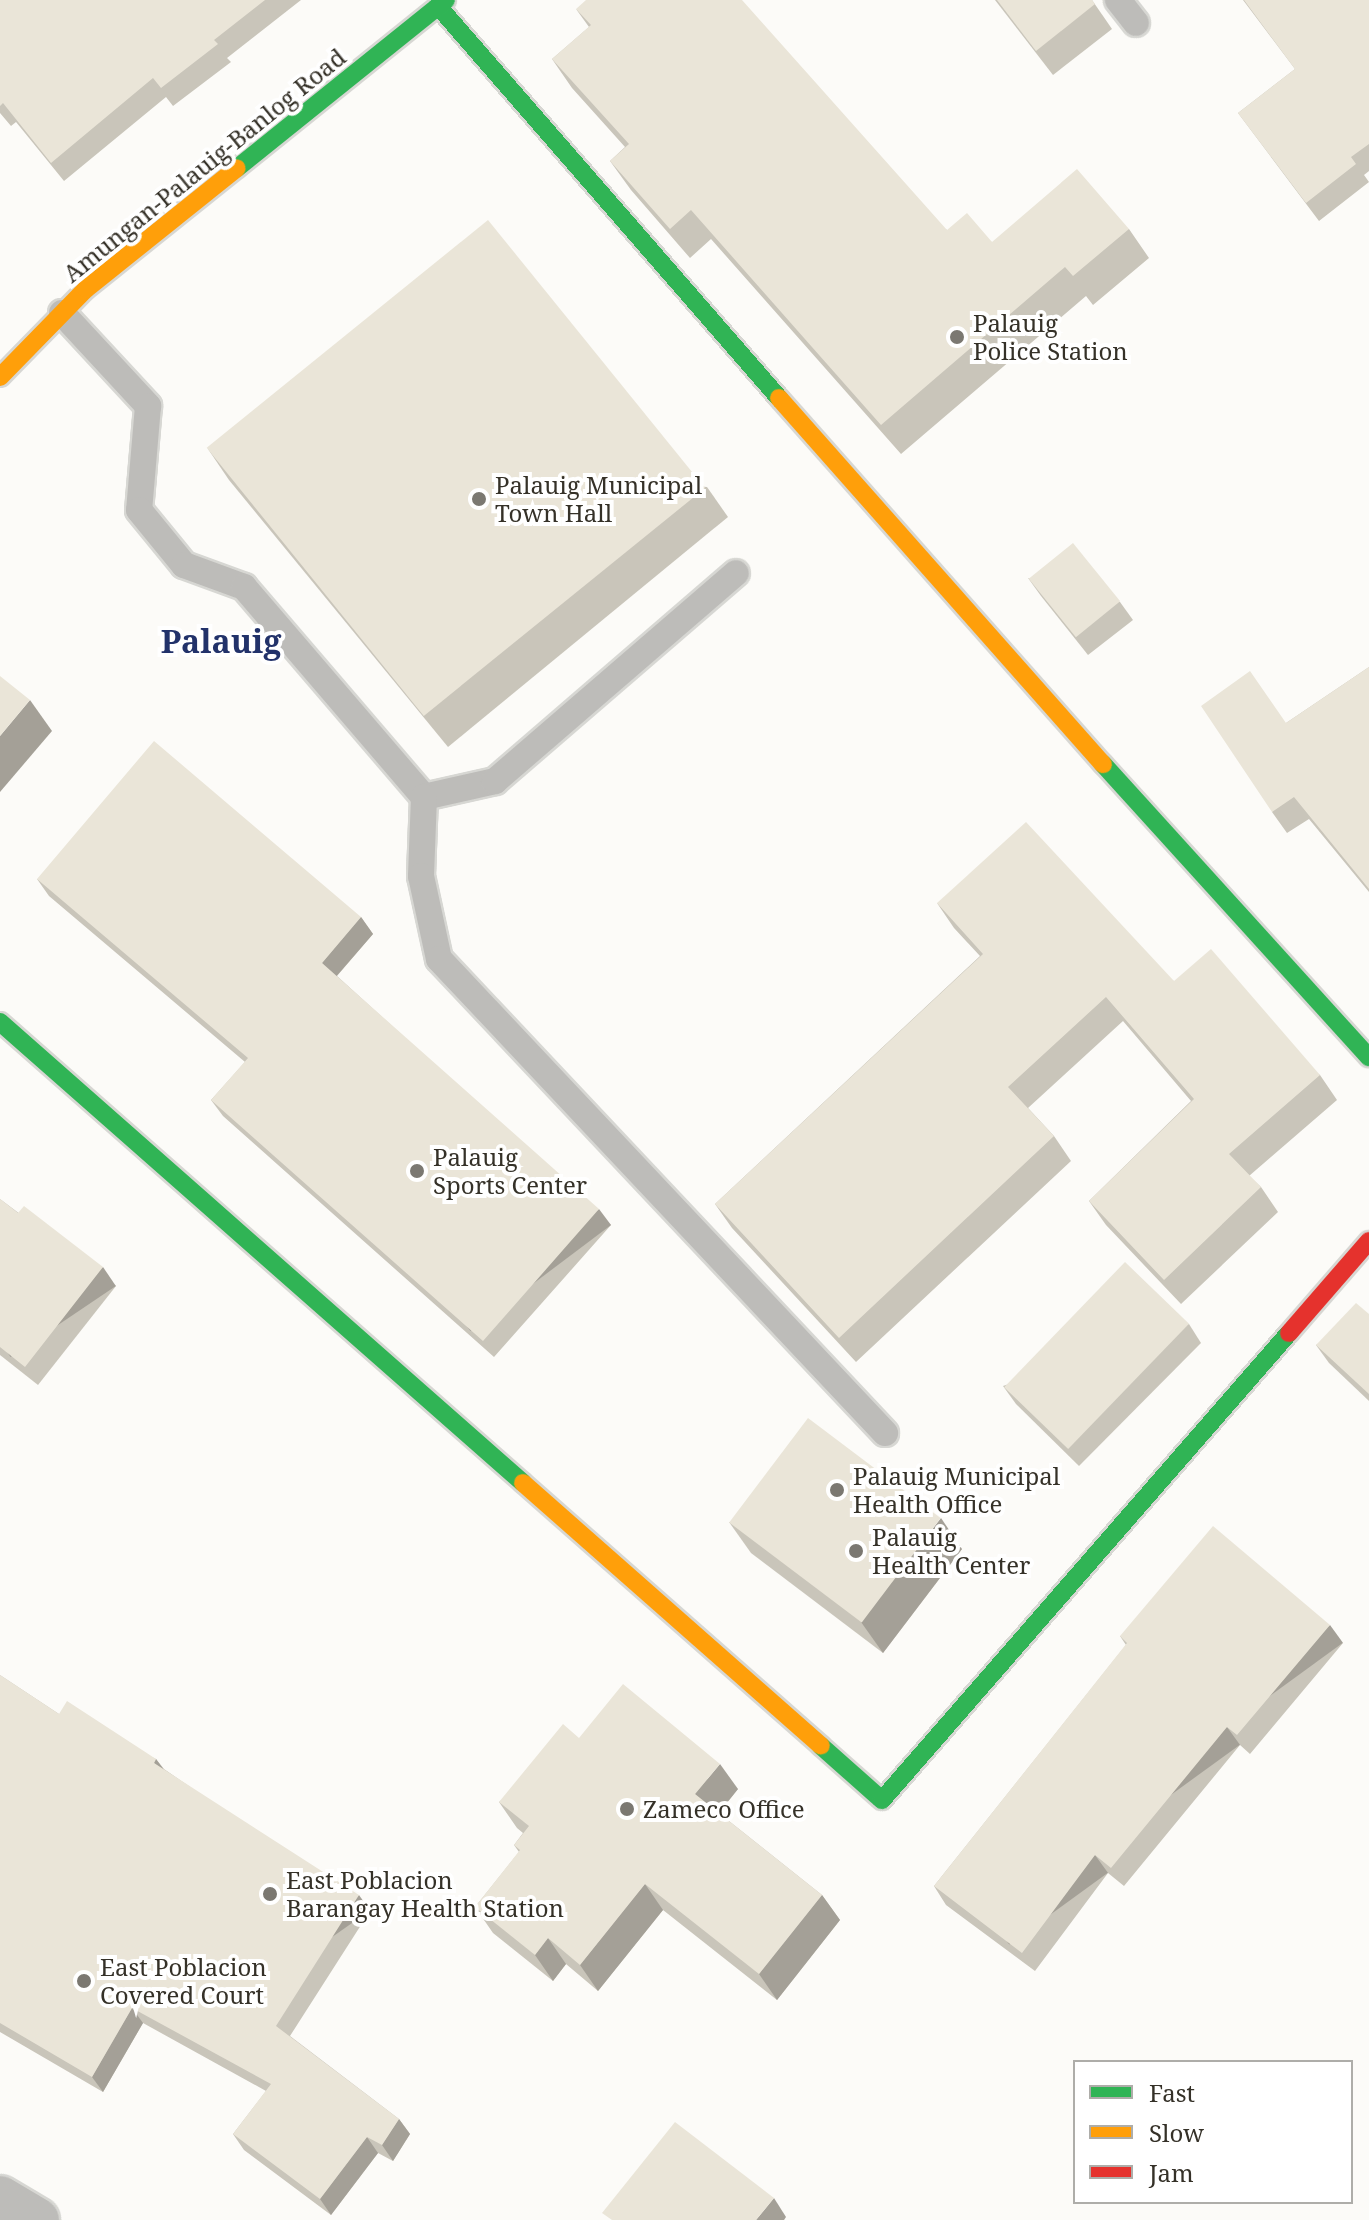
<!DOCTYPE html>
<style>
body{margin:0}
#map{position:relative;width:1369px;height:2220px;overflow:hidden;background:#fcfbf8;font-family:"Noto Serif",serif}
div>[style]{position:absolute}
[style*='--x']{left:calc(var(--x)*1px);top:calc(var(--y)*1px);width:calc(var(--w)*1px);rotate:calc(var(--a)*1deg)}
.roads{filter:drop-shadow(2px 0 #d7d7d3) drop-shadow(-2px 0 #d7d7d3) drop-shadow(0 2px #d7d7d3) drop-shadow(0 -2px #d7d7d3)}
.lane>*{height:26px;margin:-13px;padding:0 13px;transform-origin:13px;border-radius:13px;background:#bdbcb9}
.street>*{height:44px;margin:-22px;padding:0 22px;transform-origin:22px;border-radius:22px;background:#bdbcb9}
.fast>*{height:18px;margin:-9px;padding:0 9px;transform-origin:9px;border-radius:9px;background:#30b455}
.slow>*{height:18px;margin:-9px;padding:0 9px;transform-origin:9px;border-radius:9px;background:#ff9f0a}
.jam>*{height:18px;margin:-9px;padding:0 9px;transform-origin:9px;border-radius:9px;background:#e5322d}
.wall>*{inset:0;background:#c9c5ba}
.shaded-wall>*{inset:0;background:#a4a097;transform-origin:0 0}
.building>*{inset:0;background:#eae5d8;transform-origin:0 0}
.dots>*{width:22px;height:22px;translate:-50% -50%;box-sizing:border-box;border:4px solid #fff;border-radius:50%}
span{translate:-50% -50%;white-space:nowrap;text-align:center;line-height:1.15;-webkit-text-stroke:8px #fff;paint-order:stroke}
.street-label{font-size:24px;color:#353128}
.poi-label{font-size:24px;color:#353128}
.left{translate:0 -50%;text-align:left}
.district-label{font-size:32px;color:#22326a;font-weight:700}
.legend{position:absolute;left:1073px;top:2060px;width:280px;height:144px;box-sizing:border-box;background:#fff;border:2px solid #aeada9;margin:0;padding:10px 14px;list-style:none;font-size:24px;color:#353128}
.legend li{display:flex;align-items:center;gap:16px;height:40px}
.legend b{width:40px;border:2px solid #aeada9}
</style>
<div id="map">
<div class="roads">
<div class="lane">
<i style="--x:1118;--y:0;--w:29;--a:52"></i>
<i style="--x:62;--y:313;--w:127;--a:47.2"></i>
<i style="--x:148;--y:406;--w:104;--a:94.9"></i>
<i style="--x:139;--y:510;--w:71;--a:50.7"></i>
<i style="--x:184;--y:565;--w:64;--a:20.1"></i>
<i style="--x:244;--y:587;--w:277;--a:49.4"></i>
<i style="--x:424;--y:797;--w:73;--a:-12.7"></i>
<i style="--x:495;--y:781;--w:318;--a:-40.8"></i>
<i style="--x:424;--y:797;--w:79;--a:92.2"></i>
<i style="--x:421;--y:876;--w:85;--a:77.8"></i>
<i style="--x:439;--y:959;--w:651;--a:46.74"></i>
</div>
<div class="street">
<i style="--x:0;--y:2198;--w:43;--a:30.7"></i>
</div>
<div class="fast">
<i style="--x:438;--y:6;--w:520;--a:48.98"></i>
<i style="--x:237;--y:168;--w:268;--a:-38.8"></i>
<i style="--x:1103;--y:764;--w:396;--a:47.8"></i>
<i style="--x:0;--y:1022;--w:697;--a:41.39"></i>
<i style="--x:821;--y:1746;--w:81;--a:41.5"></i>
<i style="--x:882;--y:1800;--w:619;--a:-48.93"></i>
</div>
<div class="slow">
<i style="--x:0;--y:377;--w:123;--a:-45.7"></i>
<i style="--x:86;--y:289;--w:193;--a:-38.7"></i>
<i style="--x:779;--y:398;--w:489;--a:48.5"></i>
<i style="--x:523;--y:1483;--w:397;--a:41.4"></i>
</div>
<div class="jam">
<i style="--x:1289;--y:1333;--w:122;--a:-49"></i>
</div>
</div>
<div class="wall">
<i style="clip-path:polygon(0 0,301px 0,227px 58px,231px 62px,173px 106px,166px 97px,64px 181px,16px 122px,11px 126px,0 113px)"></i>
<i style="clip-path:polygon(995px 0,1092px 0,1112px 29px,1053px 75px)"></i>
<i style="clip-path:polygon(1243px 0,1369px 0,1369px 171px,1364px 175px,1369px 182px,1319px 221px,1238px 113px,1295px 69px)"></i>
<i style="clip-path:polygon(576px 9px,947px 230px,992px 242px,1129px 229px,1149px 258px,1093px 305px,1086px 296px,901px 454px,711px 239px,690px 258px,631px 190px,610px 161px,625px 147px,572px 88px,552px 59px,589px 27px)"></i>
<i style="clip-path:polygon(208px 449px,707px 487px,728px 517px,448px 747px,229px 480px)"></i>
<i style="clip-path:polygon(1028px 578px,1120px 602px,1133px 620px,1088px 655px,1041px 596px)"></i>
<i style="clip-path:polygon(1369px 667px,1369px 892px,1309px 819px,1287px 833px,1272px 812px,1286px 723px)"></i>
<i style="clip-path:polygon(37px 879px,361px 917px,373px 934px,337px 976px,611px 1225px,494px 1357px,223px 1116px,211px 1100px,245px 1062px,49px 896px)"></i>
<i style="clip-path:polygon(937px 903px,1174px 981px,1320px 1075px,1337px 1100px,1249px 1176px,1261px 1187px,1278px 1212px,1181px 1304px,1106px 1225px,1089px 1201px,1191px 1101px,1123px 1021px,1028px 1108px,1054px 1136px,1071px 1161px,856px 1362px,732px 1228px,715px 1204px,980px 956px,954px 928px)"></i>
<i style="clip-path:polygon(0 1199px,116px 1286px,38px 1385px,0 1355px)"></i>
<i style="clip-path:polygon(1369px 1314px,1369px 1401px,1329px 1363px,1316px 1345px)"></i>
<i style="clip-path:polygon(1189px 1324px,1201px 1343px,1079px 1466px,1016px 1404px,1003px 1386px)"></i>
<i style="clip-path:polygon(729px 1522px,962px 1549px,883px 1653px,751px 1553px)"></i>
<i style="clip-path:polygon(1120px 1636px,1343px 1643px,1250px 1754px,1240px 1745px,1124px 1886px,1108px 1873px,1035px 1971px,946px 1905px,934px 1886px,1126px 1645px)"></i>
<i style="clip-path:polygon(0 1675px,59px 1714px,156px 1759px,164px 1769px,370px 1911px,290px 2036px,399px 2119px,410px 2134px,393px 2161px,378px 2153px,331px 2215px,244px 2150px,233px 2134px,266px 2091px,143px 2023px,103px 2092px,0 2032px)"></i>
<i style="clip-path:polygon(579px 1738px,738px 1789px,719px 1813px,822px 1895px,840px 1920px,777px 2000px,663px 1910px,598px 1991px,566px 1964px,553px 1981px,493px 1933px,475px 1907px,519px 1852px,514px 1845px,523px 1833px,517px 1828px,499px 1802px)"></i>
</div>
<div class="shaded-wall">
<i style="clip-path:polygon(30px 700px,52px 731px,0 792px,0 736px)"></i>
<i style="clip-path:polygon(361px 917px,373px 934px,334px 979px,322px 963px)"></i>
<i style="left:599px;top:1209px;width:20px;height:176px;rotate:53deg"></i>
<i style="left:103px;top:1267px;width:23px;height:127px;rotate:56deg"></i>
<i style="clip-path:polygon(941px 1518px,962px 1549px,883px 1653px,861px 1622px)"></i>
<i style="left:1330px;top:1625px;width:22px;height:144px;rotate:54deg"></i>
<i style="left:1227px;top:1727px;width:22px;height:183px;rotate:54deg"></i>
<i style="clip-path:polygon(156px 1759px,167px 1774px,154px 1763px)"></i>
<i style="clip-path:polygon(720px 1764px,738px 1789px,713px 1820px,695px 1794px)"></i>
<i style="left:1095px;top:1855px;width:22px;height:122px;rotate:54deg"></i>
<i style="clip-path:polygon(645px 1884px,663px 1910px,598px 1991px,580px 1965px)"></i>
<i style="left:359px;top:1895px;width:19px;height:155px;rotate:55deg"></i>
<i style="clip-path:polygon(822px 1895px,840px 1920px,777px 2000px,759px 1974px)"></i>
<i style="clip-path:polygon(548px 1938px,566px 1964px,553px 1981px,535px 1955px)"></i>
<i style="clip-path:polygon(132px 2008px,143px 2023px,103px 2092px,92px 2077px)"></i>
<i style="clip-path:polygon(399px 2119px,410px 2134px,393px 2161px,382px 2145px)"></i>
<i style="clip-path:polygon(367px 2137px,378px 2153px,331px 2215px,320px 2199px)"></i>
<i style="clip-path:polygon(774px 2198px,786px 2217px,784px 2220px,756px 2220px)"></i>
</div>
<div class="building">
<i style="clip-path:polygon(0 0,265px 0,214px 40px,218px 44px,161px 88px,153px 78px,51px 163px,3px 103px,0 106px)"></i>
<i style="clip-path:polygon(586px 0,742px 0,947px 230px,967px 213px,992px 242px,1077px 169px,1129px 229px,1073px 276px,1065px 267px,881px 425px,691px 210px,670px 229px,610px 161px,629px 144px,552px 59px,591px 25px,576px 9px)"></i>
<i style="clip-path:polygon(997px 0,1092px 0,1095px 4px,1036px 51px)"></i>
<i style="clip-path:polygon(1244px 0,1369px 0,1369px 144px,1351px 157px,1356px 164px,1306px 203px,1238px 113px,1295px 69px)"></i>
<i style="left:488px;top:220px;width:345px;height:362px;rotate:51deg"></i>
<i style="left:1073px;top:543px;width:75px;height:57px;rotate:51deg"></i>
<i style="clip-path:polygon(1369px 667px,1369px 889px,1294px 797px,1272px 812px,1201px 706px,1250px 671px,1286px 723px)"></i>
<i style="clip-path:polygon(0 676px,30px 700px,0 736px)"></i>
<i style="clip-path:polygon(154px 741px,361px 917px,322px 963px,599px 1209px,483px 1341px,211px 1100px,248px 1058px,37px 879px)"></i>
<i style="clip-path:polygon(1026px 822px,1174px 981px,1211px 949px,1320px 1075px,1229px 1154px,1261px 1187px,1164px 1280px,1089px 1201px,1194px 1099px,1106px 997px,1008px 1087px,1054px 1136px,839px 1338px,715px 1204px,983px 954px,937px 903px)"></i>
<i style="clip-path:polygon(0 1199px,18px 1213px,24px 1206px,103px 1267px,25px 1367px,0 1347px)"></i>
<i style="left:1125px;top:1262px;width:89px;height:174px;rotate:44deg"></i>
<i style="clip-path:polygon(1356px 1303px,1369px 1314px,1369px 1394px,1316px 1345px)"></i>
<i style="left:808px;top:1418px;width:166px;height:131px;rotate:37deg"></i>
<i style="clip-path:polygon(1213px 1526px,1330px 1625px,1237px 1735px,1227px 1727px,1111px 1868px,1095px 1855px,1022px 1953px,934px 1886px,1127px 1643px,1120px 1636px)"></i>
<i style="clip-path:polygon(0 1675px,59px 1714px,67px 1701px,156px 1759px,154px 1763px,359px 1895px,276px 2026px,399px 2119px,382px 2145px,367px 2137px,320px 2199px,233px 2134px,271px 2084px,132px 2008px,92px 2077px,0 2023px)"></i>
<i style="clip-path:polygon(623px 1684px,720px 1764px,695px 1794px,822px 1895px,759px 1974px,645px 1884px,580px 1965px,548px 1938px,535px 1955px,475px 1907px,520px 1850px,514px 1845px,529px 1826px,499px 1802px,563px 1724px,579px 1738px)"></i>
<i style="clip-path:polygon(675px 2122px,774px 2198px,756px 2220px,612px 2220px,602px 2213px)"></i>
</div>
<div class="dots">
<i style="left:957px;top:337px;background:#7b7871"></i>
<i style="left:479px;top:499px;background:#7b7871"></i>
<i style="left:417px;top:1171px;background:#7b7871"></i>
<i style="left:837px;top:1490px;background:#7b7871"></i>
<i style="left:856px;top:1551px;background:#7b7871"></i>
<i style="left:627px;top:1809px;background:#7b7871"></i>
<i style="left:270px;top:1894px;background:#7b7871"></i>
<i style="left:84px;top:1981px;background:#7b7871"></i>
</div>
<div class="street-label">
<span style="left:204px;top:165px;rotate:-39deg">Amungan-Palauig-Banlog Road</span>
</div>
<div class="poi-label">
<span class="left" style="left:973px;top:337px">Palauig<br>Police Station</span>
<span class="left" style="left:495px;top:499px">Palauig Municipal<br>Town Hall</span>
<span class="left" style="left:433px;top:1171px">Palauig<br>Sports Center</span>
<span class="left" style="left:853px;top:1490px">Palauig Municipal<br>Health Office</span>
<span class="left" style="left:872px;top:1551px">Palauig<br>Health Center</span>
<span class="left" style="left:643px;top:1809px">Zameco Office</span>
<span class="left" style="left:286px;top:1894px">East Poblacion<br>Barangay Health Station</span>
<span class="left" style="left:100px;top:1981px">East Poblacion<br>Covered Court</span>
</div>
<div class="district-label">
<span style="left:221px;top:641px">Palauig</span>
</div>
<ul class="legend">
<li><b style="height:10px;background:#30b455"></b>Fast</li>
<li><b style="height:10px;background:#ff9f0a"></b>Slow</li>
<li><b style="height:10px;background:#e5322d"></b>Jam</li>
</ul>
</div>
